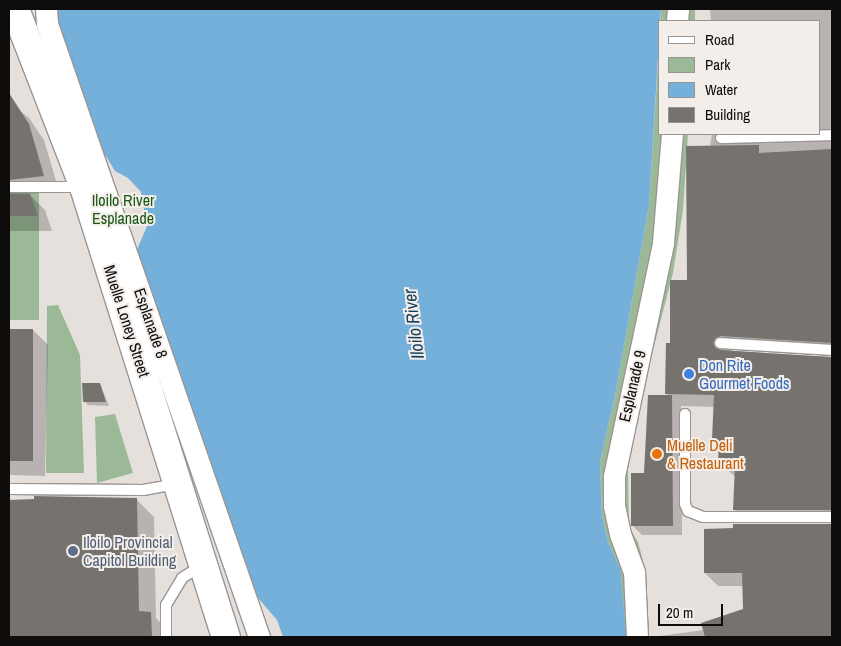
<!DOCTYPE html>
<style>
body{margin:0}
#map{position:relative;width:841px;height:646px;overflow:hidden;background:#e6e0dd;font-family:"Archivo Narrow",sans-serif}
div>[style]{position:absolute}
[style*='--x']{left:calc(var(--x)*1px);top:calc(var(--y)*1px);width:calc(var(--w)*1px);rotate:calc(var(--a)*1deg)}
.green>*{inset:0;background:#9bb997;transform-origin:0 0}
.water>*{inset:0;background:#75b0da}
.shadow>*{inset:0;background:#0003}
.building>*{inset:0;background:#76736f;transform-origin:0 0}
.roads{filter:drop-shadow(1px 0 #9a9592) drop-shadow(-1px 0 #9a9592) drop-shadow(0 1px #9a9592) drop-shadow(0 -1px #9a9592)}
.lane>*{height:10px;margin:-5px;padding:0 5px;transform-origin:5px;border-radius:5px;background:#fff}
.street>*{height:21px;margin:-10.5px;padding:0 10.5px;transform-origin:10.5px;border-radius:10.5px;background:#fff}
.secondary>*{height:28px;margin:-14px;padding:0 14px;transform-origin:14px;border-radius:14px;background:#fff}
.dots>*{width:14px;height:14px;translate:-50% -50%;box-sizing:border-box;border:2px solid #f4eeea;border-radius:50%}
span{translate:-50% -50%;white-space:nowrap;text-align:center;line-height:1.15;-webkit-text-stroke:4px #f4eeea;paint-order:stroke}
.park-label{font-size:16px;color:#195916}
.street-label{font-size:16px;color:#0f0d0c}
.shop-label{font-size:16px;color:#366cbe}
.left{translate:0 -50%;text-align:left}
.food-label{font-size:16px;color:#c56008}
.service-label{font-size:16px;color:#4e5e75}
.water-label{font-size:18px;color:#14425f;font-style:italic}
.frame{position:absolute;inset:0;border:10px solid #0f0d0c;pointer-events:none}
.legend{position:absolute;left:658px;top:20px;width:162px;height:115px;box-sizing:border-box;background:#f4eeea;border:1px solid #989491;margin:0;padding:6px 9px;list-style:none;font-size:15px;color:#0f0d0c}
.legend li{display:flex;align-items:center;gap:10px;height:25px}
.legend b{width:25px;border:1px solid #989491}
.scale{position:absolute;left:658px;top:604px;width:65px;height:22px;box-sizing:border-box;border:2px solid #0f0d0c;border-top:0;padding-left:6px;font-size:15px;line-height:18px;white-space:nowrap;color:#0f0d0c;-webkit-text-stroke:4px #f4eeea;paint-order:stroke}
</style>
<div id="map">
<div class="green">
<i style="left:661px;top:9px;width:34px;height:12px"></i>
<i style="clip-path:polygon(660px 32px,660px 134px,688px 134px,683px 210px,673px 273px,645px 381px,628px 468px,629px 527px,638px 542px,643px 561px,648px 637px,599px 637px,620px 568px,608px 542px,602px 516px,600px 462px,616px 390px,649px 205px)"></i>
<i style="left:9px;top:192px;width:30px;height:128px"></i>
<i style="clip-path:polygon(58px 305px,80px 355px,84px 473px,46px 473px,47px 306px)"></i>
<i style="clip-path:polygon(115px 414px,133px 473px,97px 483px,95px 417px)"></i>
</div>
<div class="water">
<i style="clip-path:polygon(57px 9px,661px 9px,649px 205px,616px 390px,600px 462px,602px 516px,608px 542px,620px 568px,626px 637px,283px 637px,277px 620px,252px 591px,136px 252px,147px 226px,141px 192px,128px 178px,115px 171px,104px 153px,62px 42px)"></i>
</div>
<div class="shadow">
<i style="clip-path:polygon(710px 9px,832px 9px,832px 355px,734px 349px,730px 352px,832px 358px,832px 523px,748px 523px,735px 510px,736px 477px,719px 463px,720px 445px,714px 439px,715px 407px,681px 406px,682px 535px,642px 535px,633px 526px,669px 396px,666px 393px,671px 345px,688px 281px,712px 134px,820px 134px,820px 21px,711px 21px)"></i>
<i style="clip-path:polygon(9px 102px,29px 118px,44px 140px,59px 191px,29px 194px,45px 210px,52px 231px,9px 231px)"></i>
<i style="clip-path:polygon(9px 330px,33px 330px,48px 345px,45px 476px,9px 475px)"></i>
<i style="clip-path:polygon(100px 384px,109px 406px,88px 405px,84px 401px)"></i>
<i style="clip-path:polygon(136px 499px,154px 517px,156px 618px,169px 631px,169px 637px,9px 637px,9px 501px)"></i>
<i style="clip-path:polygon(734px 525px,832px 525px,832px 637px,652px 637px,704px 630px,744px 610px,744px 586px,718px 586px,705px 573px)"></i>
</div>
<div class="building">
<i style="clip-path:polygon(9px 93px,29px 124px,44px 176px,9px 180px)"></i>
<i style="clip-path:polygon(759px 145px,759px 153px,832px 149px,832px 343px,720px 336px,713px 343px,720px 350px,832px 357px,832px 510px,733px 510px,735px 465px,718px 464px,719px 440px,712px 439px,714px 395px,665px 394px,666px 343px,670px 343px,670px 280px,687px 280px,686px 146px)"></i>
<i style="clip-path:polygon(9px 194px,30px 194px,38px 216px,9px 216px)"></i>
<i style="left:9px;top:329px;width:24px;height:132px"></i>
<i style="clip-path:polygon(82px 383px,100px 383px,106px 402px,83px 402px)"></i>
<i style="clip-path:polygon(648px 395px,672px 395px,673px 526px,631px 526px,631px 473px,644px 473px)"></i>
<i style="clip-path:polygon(34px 496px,137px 498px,139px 611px,151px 612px,152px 637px,9px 637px,9px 500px,34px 499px)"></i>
<i style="clip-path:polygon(733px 524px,832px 524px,832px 637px,705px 637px,701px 623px,743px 609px,742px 573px,704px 573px,704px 529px,733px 528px)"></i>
</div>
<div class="roads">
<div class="lane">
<i style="--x:721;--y:138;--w:111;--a:-1.5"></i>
<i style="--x:9;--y:187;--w:74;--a:0"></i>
<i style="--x:720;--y:343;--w:112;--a:3.6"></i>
<i style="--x:685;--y:414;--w:90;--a:90"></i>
<i style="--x:685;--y:504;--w:8;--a:67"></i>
<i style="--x:688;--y:511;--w:16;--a:22"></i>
<i style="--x:703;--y:517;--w:129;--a:0"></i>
<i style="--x:9;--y:489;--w:134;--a:0.4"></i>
<i style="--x:143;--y:490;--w:35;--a:-10"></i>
<i style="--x:166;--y:637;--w:32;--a:-90"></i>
<i style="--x:166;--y:605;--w:31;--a:-59"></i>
<i style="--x:182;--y:578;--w:22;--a:-32"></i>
</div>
<div class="street">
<i style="--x:46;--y:9;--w:15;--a:86"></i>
<i style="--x:47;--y:24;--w:649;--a:70.92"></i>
<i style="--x:677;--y:21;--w:12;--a:-85"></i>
<i style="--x:637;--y:637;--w:65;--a:-92.6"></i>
<i style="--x:634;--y:572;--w:40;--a:-110.2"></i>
<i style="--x:620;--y:534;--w:30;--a:-102"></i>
<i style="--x:614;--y:505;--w:29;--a:-90"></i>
<i style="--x:614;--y:476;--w:238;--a:-78.1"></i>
<i style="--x:663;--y:243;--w:109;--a:-85.3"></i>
</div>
<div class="secondary">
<i style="--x:15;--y:9;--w:191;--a:68.8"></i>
<i style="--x:84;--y:187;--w:472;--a:72.5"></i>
</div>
</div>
<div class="dots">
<i style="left:689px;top:374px;background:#3f7fe0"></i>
<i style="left:657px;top:454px;background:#e8710a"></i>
<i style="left:73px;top:551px;background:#5c6f8a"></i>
</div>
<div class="park-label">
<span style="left:123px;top:209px">Iloilo River<br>Esplanade</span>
</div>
<div class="street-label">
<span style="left:127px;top:321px;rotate:72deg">Muelle Loney Street</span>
<span style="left:151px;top:323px;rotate:71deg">Esplanade 8</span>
<span style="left:632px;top:386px;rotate:-77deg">Esplanade 9</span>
</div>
<div class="shop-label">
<span class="left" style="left:699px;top:374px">Don Rite<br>Gourmet Foods</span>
</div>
<div class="food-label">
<span class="left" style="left:667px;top:454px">Muelle Deli<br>&amp; Restaurant</span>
</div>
<div class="service-label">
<span class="left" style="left:83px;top:551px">Iloilo Provincial<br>Capitol Building</span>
</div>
<div class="water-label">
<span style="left:414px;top:324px;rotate:-97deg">Iloilo River</span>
</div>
<div class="frame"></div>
<ul class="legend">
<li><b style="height:6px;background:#fff"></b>Road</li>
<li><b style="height:14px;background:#9bb997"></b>Park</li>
<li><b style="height:14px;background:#75b0da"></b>Water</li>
<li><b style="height:14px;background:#76736f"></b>Building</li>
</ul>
<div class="scale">20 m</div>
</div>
